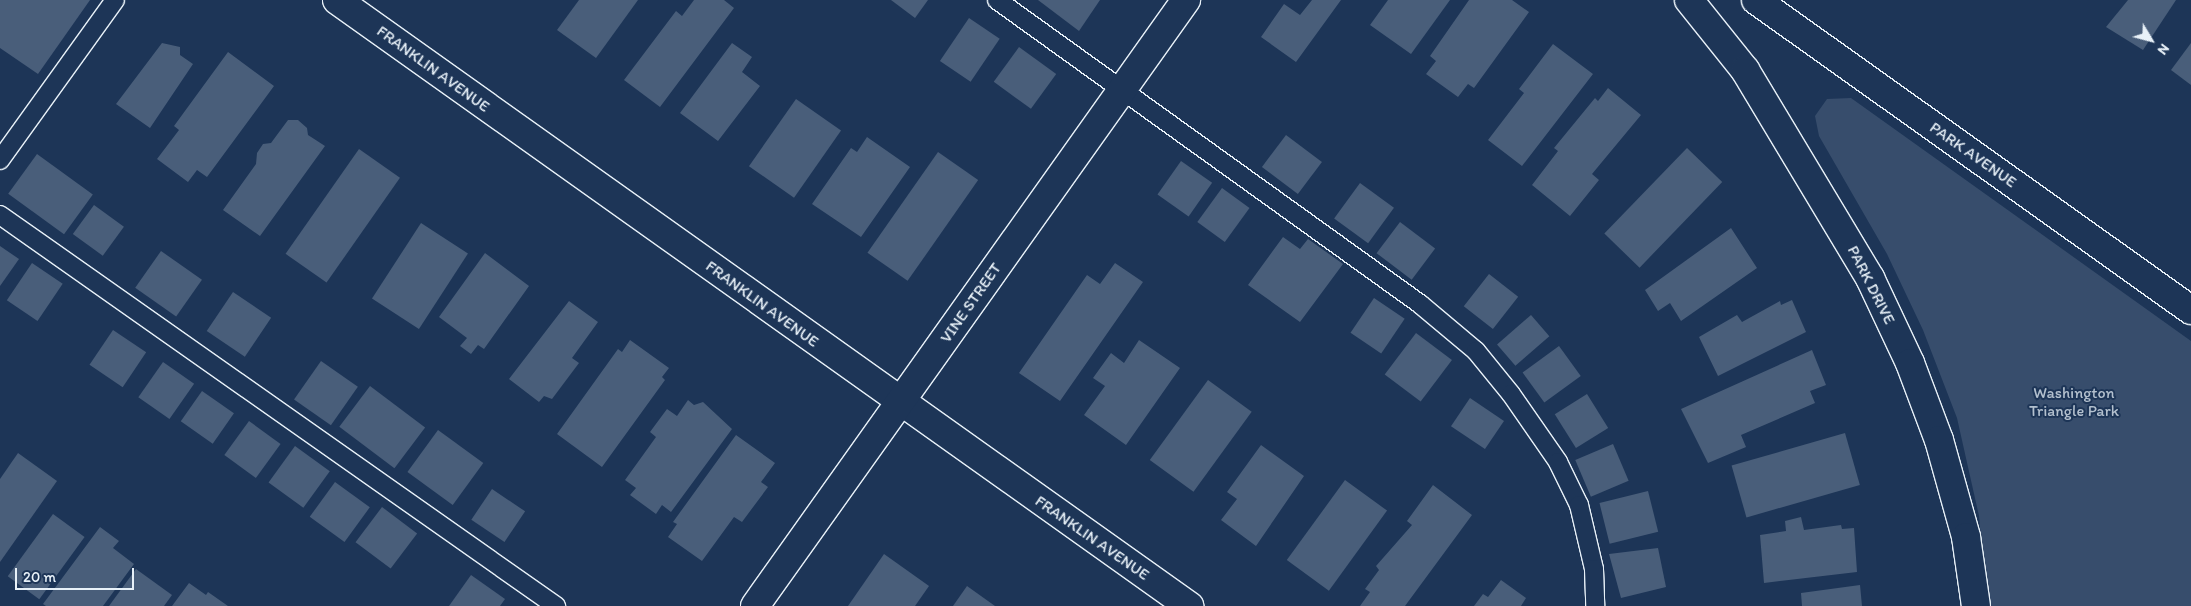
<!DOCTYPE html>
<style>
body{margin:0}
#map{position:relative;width:2191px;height:606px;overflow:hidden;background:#1d3557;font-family:Itim,sans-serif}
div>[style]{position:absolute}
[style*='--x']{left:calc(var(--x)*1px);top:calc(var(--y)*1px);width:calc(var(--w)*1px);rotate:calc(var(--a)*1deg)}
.green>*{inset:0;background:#374d6c}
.building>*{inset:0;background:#495e7a;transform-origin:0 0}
.roads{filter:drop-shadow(1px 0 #e8f1f8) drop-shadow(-1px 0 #e8f1f8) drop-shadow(0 1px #e8f1f8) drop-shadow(0 -1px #e8f1f8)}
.service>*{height:18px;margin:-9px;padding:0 9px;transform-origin:9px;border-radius:9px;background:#1d3557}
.minor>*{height:28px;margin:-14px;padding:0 14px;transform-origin:14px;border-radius:14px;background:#1d3557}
span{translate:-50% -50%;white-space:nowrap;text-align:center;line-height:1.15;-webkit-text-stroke:4px #1d3557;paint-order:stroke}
.street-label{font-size:16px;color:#e8f1f8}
.park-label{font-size:16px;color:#b3c0ce}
.north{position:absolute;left:2126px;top:15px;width:50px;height:50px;-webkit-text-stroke:4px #1d3557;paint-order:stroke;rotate:127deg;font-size:14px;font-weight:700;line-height:20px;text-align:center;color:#e8f1f8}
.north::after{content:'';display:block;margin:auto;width:18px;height:22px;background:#e8f1f8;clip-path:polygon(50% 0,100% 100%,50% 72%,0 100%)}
.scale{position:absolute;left:15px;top:568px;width:119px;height:22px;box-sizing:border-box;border:2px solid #e8f1f8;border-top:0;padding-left:6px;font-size:15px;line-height:18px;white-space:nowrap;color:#e8f1f8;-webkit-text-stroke:4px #1d3557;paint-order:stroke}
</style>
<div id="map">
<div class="green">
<i style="clip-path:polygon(1851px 98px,2191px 341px,2191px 606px,1987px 606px,1979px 516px,1957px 418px,1923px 330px,1887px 254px,1819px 136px,1815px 116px,1827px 99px)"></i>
</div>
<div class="building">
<i style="clip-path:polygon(0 0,90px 0,38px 74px,0 48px)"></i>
<i style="clip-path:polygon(579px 0,638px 0,596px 58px,557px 30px)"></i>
<i style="clip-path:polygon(694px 0,724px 0,734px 8px,660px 107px,624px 80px,676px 11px,682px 16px)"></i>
<i style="clip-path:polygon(891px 0,928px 0,915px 18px)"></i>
<i style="clip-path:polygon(1038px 0,1100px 0,1079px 31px)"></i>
<i style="clip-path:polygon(1312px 0,1341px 0,1296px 62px,1261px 37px,1284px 4px,1300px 15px)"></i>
<i style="clip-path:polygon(1388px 0,1450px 0,1411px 54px,1370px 25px)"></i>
<i style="clip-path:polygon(1469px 0,1512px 0,1529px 12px,1474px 88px,1468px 84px,1458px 97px,1426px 74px,1436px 61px,1430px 56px)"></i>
<i style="clip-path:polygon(2128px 0,2176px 0,2143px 50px,2106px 27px)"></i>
<i style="left:969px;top:18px;width:37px;height:52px;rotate:34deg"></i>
<i style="clip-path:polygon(162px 43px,180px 47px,180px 55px,193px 64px,150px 128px,116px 104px)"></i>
<i style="clip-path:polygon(732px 43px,752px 57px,742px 72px,760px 86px,718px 141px,680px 113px)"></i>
<i style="clip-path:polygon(2191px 43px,2191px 85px,2171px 70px)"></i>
<i style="clip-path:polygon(1553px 44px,1593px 74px,1522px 166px,1488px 140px,1524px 93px,1519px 89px)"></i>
<i style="left:1019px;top:47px;width:46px;height:43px;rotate:36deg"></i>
<i style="clip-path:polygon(228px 52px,274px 86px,207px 177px,197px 170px,188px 182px,157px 159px,179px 130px,174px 126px)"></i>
<i style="clip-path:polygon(1608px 88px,1641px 115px,1592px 174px,1599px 180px,1570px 216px,1532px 185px,1558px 151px,1554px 148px,1595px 98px,1598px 101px)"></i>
<i style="left:796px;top:99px;width:55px;height:82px;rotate:35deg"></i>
<i style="clip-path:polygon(288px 120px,298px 120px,307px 128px,308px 135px,325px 146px,260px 236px,223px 210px,256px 164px,257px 153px,263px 144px,271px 143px)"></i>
<i style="left:1286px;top:135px;width:45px;height:40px;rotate:37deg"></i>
<i style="clip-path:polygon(867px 137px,910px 167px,861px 237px,812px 204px,851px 148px,857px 152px)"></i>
<i style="left:1687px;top:148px;width:49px;height:119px;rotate:44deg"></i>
<i style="left:359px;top:149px;width:50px;height:128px;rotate:35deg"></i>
<i style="left:938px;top:152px;width:49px;height:123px;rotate:35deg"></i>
<i style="left:37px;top:154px;width:69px;height:49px;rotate:36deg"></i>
<i style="left:1181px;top:161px;width:38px;height:41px;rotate:35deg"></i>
<i style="left:1360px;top:183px;width:42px;height:44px;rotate:36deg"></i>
<i style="left:1222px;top:188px;width:34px;height:42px;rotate:36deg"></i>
<i style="left:94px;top:205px;width:37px;height:36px;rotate:36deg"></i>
<i style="left:1400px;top:222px;width:44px;height:39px;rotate:37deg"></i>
<i style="left:421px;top:223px;width:56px;height:90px;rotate:33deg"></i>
<i style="clip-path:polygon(1731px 228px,1757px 268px,1681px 321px,1670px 303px,1658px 311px,1645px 290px)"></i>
<i style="clip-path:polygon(1283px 237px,1300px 249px,1308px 239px,1343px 264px,1300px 322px,1248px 285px)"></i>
<i style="clip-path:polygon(0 246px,19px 259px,0 286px)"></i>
<i style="left:161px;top:251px;width:50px;height:45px;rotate:35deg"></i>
<i style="clip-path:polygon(485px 253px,529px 286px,484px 349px,478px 345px,471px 354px,460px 346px,467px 338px,439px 317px)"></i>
<i style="left:32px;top:263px;width:37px;height:45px;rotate:34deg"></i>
<i style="clip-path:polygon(1115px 263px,1143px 282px,1060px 401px,1019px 373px,1087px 275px,1100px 284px)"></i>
<i style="left:1489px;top:274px;width:37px;height:41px;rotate:38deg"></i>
<i style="left:233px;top:292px;width:46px;height:47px;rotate:34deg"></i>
<i style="left:1374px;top:298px;width:37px;height:42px;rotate:34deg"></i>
<i style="clip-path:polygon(1792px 300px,1806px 332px,1718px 376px,1699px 337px,1737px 315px,1742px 322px,1780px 301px,1781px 305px)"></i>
<i style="clip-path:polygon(569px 301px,598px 322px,572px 358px,579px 363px,552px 399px,544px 396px,539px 402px,509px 379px)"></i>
<i style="left:1531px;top:315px;width:28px;height:45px;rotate:49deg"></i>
<i style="left:113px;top:330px;width:40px;height:42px;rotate:34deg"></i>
<i style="left:1416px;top:333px;width:45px;height:52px;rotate:37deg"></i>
<i style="clip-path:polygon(630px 340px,669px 368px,662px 377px,665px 380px,602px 467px,557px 434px,618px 349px,622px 352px)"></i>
<i style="clip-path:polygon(1139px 340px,1180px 368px,1126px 445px,1084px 415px,1105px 386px,1093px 378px,1111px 353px,1124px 363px)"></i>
<i style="left:1559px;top:346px;width:37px;height:45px;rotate:54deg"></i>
<i style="clip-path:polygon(1812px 350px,1826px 385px,1810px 391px,1815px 403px,1741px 435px,1746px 447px,1708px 463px,1681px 409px)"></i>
<i style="left:321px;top:361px;width:45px;height:47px;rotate:35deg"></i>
<i style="left:163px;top:362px;width:38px;height:43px;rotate:35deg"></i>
<i style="left:1208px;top:380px;width:54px;height:99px;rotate:36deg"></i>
<i style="left:370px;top:386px;width:69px;height:51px;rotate:37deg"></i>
<i style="left:202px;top:391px;width:39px;height:37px;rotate:35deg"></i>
<i style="left:1587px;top:394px;width:40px;height:38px;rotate:58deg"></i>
<i style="left:1470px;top:398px;width:41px;height:34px;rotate:34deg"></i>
<i style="clip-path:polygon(688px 400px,694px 405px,703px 402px,732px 429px,671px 512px,662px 505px,656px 514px,630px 495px,636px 488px,625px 480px,656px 437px,650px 432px,667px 409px,677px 416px)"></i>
<i style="left:249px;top:421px;width:39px;height:42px;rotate:36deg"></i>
<i style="left:438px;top:430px;width:56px;height:52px;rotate:36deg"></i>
<i style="left:1845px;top:433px;width:54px;height:118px;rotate:74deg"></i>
<i style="clip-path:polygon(736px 435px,775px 463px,761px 482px,768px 487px,742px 522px,734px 517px,702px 561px,668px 537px,677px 524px,673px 522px)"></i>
<i style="left:1613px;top:444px;width:40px;height:41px;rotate:67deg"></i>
<i style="clip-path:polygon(1261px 445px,1304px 476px,1256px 546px,1221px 520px,1237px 499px,1227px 492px)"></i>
<i style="left:295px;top:446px;width:43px;height:45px;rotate:36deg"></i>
<i style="clip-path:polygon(18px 453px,57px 481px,0 562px,0 479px)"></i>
<i style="left:1345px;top:480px;width:52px;height:99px;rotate:36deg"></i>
<i style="left:335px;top:482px;width:43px;height:43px;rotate:36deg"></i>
<i style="clip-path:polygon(1433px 485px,1472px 515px,1405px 606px,1360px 606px,1370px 592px,1365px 589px,1379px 570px,1376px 566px,1412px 525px,1407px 521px)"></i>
<i style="left:492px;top:489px;width:40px;height:37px;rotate:34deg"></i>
<i style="left:1648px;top:491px;width:42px;height:50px;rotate:76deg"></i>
<i style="left:382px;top:507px;width:44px;height:44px;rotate:37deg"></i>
<i style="left:53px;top:514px;width:39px;height:77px;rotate:36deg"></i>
<i style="clip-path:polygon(1801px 517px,1804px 530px,1841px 525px,1842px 529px,1854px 528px,1857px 572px,1764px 583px,1760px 535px,1786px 531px,1785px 521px)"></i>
<i style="clip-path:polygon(100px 527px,119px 541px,113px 548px,134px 564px,103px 606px,46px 606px,43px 604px)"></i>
<i style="clip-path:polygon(1658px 548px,1666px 587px,1621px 598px,1609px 554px)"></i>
<i style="clip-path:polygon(884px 554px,929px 586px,915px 606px,848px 606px)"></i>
<i style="clip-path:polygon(136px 569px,172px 595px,164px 606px,109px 606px)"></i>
<i style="clip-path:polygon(471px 575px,505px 599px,500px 606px,449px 606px)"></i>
<i style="clip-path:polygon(1501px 580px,1526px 598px,1521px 606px,1474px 606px,1483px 594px,1488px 597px)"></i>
<i style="clip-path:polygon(189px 583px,206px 595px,208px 592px,228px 606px,172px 606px)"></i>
<i style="clip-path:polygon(1860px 585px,1862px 606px,1802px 606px,1801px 593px)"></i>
<i style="clip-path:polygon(967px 586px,995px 606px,953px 606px)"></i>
</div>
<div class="roads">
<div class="service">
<i style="--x:997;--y:0;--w:521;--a:35.7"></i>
<i style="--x:1420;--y:304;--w:73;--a:40"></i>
<i style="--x:1476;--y:351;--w:55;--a:50.9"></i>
<i style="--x:1511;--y:394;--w:83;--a:55.3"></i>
<i style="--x:1558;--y:462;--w:48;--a:64"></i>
<i style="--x:1579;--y:505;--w:66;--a:76.8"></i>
<i style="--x:1594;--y:569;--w:37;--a:88"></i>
<i style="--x:0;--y:160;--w:197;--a:-54.3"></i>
<i style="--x:0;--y:215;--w:680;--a:35.12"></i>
</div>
<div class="minor">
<i style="--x:337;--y:0;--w:1046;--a:35.42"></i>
<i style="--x:1689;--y:0;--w:90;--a:51.3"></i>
<i style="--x:1745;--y:70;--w:243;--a:59"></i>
<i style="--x:1870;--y:278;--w:94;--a:64.8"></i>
<i style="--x:1910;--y:363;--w:82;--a:69.4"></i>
<i style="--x:1939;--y:440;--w:101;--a:74.4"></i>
<i style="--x:1966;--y:537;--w:70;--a:81.8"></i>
<i style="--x:1756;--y:0;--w:534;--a:35.48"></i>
<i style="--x:755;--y:606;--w:744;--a:-54.58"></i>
</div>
</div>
<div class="street-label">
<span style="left:433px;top:69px;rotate:36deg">FRANKLIN AVENUE</span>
<span style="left:1973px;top:155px;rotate:35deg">PARK AVENUE</span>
<span style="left:1871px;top:285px;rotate:63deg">PARK DRIVE</span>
<span style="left:971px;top:303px;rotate:-55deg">VINE STREET</span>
<span style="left:762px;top:304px;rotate:36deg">FRANKLIN AVENUE</span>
<span style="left:1092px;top:538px;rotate:35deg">FRANKLIN AVENUE</span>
</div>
<div class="park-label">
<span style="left:2074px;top:402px">Washington<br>Triangle Park</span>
</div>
<div class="north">N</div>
<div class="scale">20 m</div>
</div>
